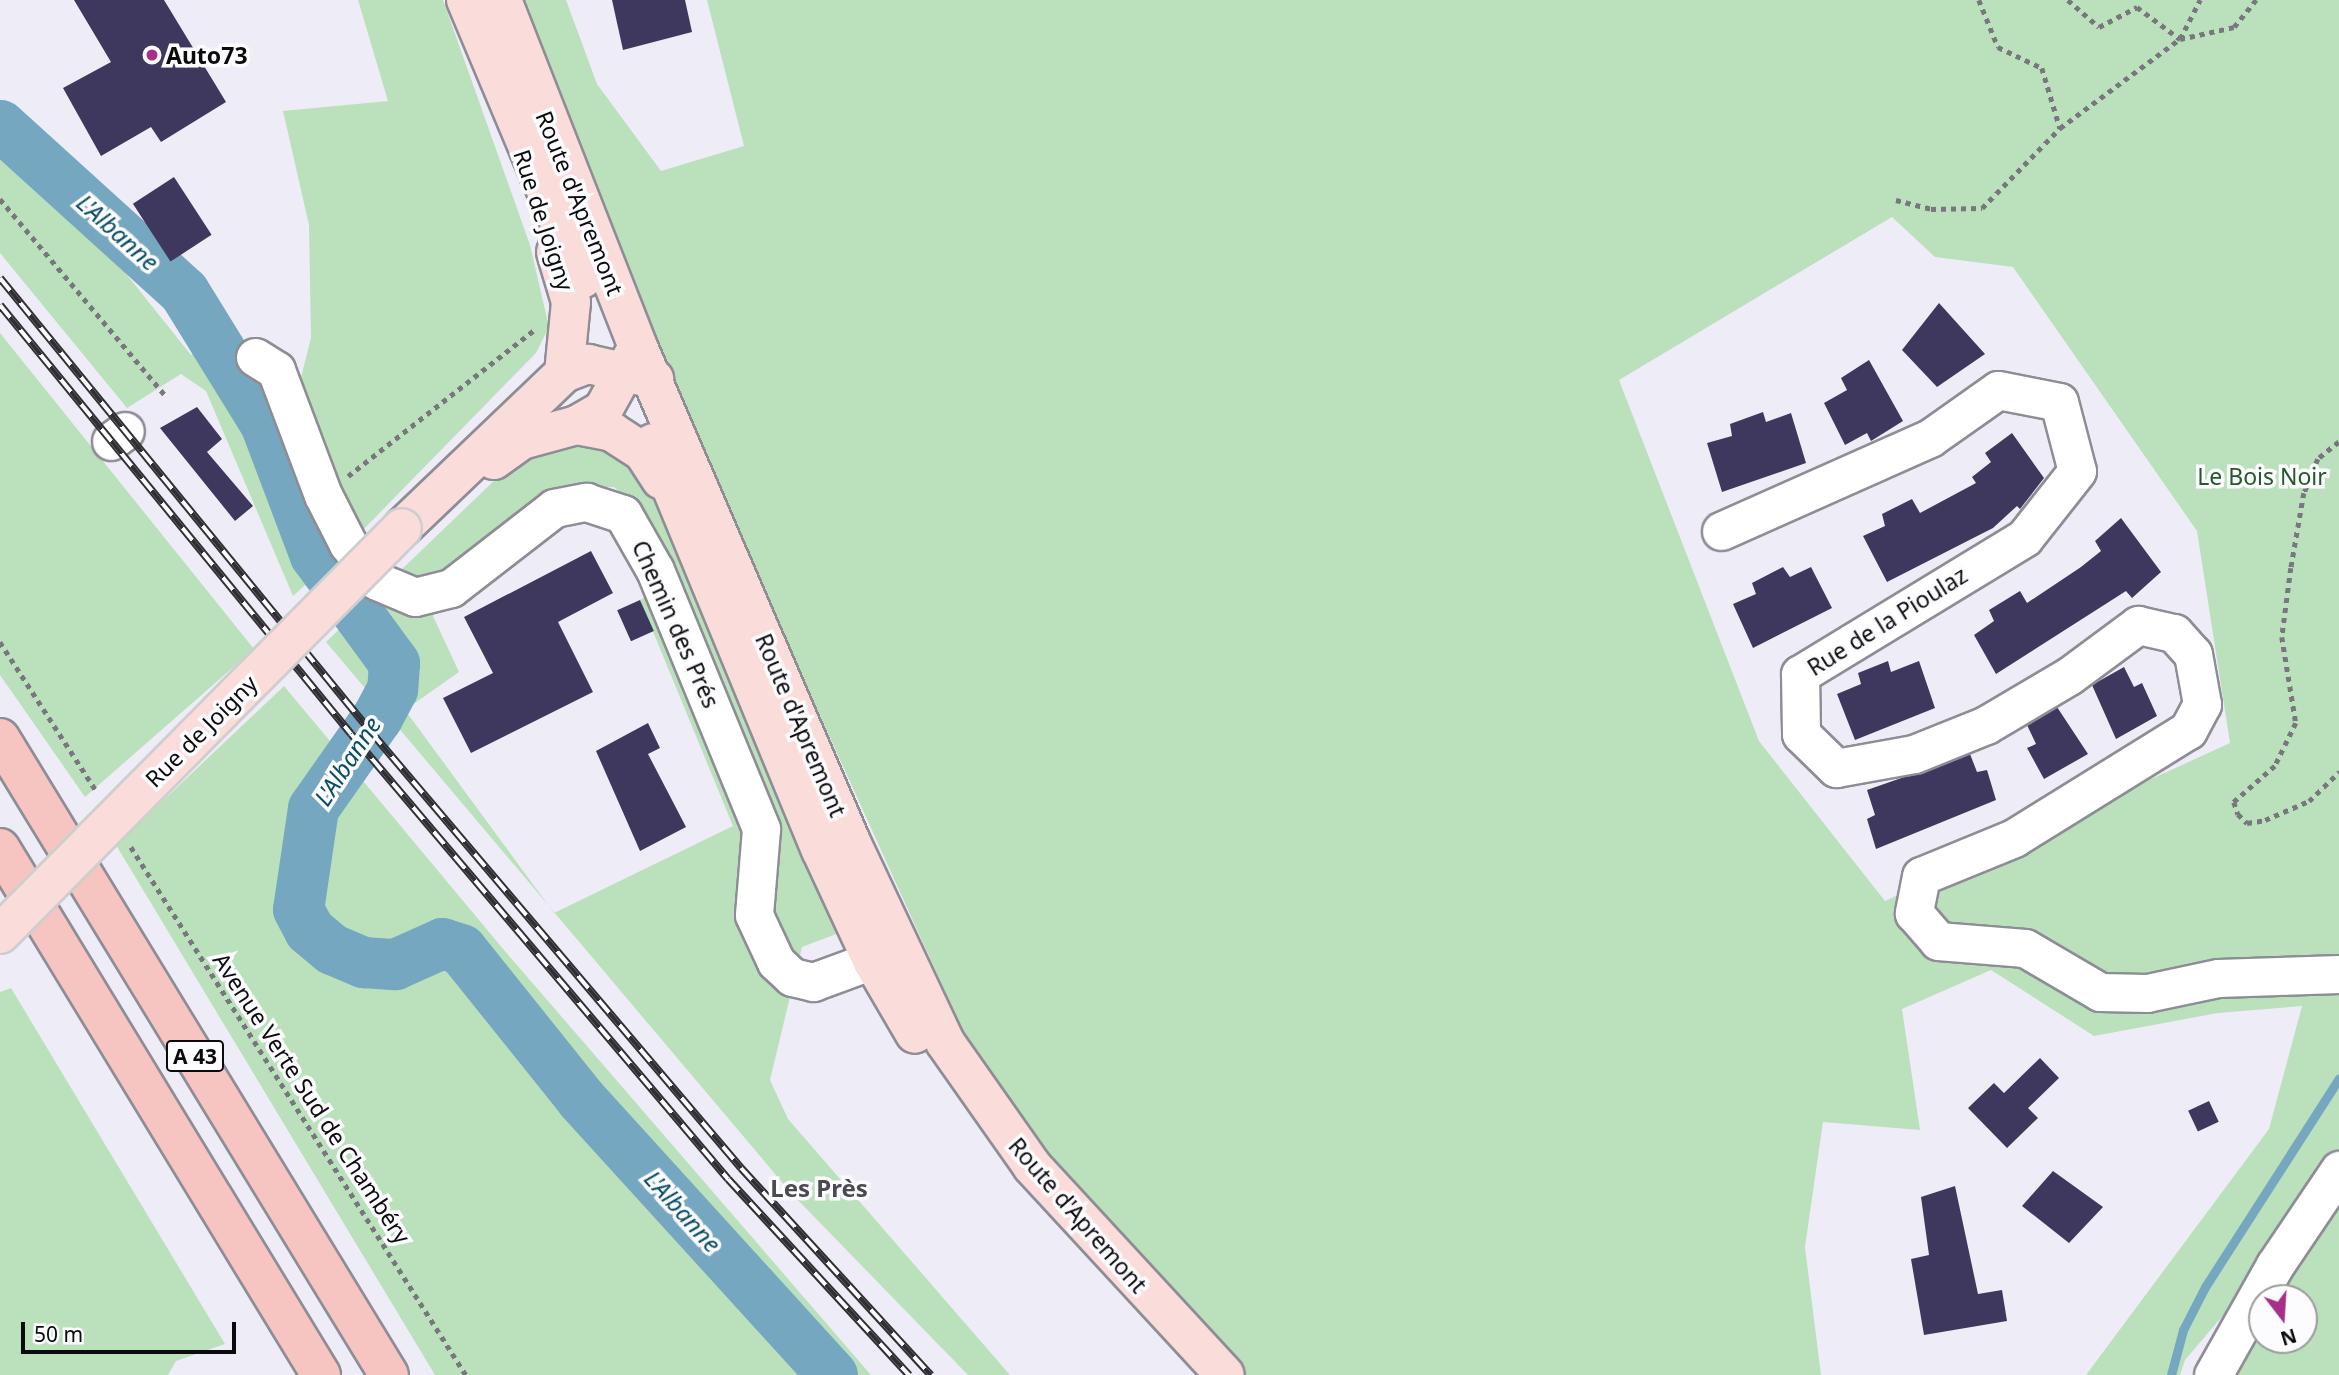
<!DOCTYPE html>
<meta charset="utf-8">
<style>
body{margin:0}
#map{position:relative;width:2339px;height:1375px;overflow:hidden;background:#eeedf7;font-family:"Noto Sans",sans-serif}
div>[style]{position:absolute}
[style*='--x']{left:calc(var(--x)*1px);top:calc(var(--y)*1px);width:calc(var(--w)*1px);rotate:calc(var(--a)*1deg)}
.green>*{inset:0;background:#bbe0bc}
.stream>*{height:9px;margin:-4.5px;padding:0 4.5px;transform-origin:4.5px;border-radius:4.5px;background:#75a7c0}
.river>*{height:51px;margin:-25.5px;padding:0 25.5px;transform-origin:25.5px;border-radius:25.5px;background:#75a7c0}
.building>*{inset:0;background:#3f385e;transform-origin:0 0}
.path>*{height:4.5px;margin-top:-2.25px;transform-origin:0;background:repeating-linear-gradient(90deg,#78777d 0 5px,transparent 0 10px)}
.roads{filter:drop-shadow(2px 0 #8e8d96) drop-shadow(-2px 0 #8e8d96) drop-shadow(0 2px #8e8d96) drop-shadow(0 -2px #8e8d96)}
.minor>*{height:37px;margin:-18.5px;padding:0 18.5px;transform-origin:18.5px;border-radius:18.5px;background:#fff}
.major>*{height:38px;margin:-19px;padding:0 19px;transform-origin:19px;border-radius:19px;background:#fadcda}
.highway>*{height:38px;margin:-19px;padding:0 19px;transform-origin:19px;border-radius:19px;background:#f7c5c1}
.rail>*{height:8px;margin-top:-4px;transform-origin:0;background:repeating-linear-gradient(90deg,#fcfbfd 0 16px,#303034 0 32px);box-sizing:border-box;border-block:2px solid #303034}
.bridges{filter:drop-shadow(2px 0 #cececf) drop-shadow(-2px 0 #cececf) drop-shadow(0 2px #cececf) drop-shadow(0 -2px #cececf)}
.major-bridge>*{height:38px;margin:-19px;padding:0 19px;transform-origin:19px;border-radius:19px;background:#fadcda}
.dots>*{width:19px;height:19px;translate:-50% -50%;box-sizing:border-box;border:4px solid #fcfbfd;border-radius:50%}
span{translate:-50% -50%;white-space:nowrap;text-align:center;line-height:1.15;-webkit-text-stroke:7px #fcfbfd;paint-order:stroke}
.shield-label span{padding:2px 5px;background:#fcfbfd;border:2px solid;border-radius:5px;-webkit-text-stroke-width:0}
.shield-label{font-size:21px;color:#0b0b0e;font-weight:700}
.poi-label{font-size:23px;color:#0b0b0e;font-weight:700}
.left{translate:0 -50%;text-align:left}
.street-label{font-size:23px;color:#0b0b0e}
.park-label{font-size:23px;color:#24592a}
.water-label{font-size:24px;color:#084e68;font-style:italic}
.neighbourhood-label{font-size:24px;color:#4b4952;font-weight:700}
.north{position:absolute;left:2248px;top:1284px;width:70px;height:70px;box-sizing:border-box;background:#fcfbfd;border:2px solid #9c9b9d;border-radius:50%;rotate:163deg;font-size:19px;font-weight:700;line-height:28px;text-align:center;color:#0b0b0e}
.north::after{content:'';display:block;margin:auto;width:24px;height:32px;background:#a52f89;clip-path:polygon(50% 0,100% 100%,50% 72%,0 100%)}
.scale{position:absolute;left:21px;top:1322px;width:215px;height:32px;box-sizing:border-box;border:4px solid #0b0b0e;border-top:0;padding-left:9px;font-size:21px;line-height:24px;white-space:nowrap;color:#0b0b0e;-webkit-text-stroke:5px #fcfbfd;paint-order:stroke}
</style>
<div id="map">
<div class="green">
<i style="clip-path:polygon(358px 0,443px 0,530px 245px,549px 327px,536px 353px,356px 537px,298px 389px,311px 338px,309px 225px,283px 111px,388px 101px)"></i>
<i style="clip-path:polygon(evenodd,515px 0,566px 0,597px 84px,661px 171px,744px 146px,707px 0,2339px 0,2339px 1180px,2185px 1360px,2180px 1375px,2086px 1375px,2269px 1129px,2302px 1006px,2218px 1013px,2094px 1036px,1991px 970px,1902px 1009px,1920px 1130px,1823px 1122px,1805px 1247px,1821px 1375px,1245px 1375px,1167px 1296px,1041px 1151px,964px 1033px,631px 299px,515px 0,1892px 217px,1935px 257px,2013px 267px,2197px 531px,2230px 743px,1885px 901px,1759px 741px,1619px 380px,1892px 217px)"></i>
<i style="clip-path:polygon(0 116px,191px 355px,232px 325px,283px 404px,343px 551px,293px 596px,206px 391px,181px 374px,127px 408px,0 253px)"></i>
<i style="clip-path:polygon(0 333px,254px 649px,85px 797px,0 675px)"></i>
<i style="clip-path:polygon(evenodd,605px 441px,649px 483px,839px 933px,802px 947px,770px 1080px,788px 1119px,1010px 1375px,968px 1375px,792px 1194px,326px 642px,524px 452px,605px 441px,572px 487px,614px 487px,640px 508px,649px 595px,640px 600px,733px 826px,554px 913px,405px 710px,459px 672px,433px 616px,477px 553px,572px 487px)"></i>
<i style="clip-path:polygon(284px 686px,504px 950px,871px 1375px,435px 1375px,116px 845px)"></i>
<i style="clip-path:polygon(11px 988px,225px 1344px,176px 1361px,168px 1375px,0 1375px,0 992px)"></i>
<i style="clip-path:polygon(2339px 1203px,2339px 1375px,2234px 1375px,2262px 1326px,2262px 1340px,2304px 1340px,2304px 1298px,2279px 1298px)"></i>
</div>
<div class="stream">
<i style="--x:2171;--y:1375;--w:47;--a:-75.1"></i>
<i style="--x:2183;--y:1330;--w:48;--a:-62.9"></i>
<i style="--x:2205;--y:1287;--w:248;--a:-57.3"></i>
</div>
<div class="river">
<i style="--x:0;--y:125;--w:248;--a:42.2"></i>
<i style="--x:184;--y:292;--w:154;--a:58.3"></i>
<i style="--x:265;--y:423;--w:141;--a:69.3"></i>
<i style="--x:315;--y:555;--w:134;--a:53.8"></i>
<i style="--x:394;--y:663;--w:26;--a:94"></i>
<i style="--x:392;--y:689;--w:32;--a:118"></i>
<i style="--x:377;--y:717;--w:111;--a:125.1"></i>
<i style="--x:313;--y:808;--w:102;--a:98.4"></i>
<i style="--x:298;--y:909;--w:24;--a:62"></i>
<i style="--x:309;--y:930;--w:30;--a:40"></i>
<i style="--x:332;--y:949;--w:34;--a:23"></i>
<i style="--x:363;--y:962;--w:32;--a:4"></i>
<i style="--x:395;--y:964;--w:51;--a:-24.1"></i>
<i style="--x:442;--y:943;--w:20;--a:18"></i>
<i style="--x:461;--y:949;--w:192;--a:51.3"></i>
<i style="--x:581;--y:1099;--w:373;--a:47.7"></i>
</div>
<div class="building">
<i style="clip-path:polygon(74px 0,164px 0,226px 102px,161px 142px,151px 127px,101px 156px,63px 88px,111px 62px)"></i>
<i style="clip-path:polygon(612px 0,685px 0,692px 32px,623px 50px)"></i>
<i style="left:174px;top:177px;width:69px;height:49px;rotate:57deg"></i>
<i style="clip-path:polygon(1939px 303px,1985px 354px,1937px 387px,1902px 350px)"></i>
<i style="clip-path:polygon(1869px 360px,1903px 421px,1871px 441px,1867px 433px,1845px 445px,1824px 403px,1847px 390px,1841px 378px)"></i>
<i style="clip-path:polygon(197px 407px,222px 439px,207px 452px,253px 506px,235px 521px,160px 428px)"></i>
<i style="clip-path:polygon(1763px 412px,1766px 422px,1791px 413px,1806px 463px,1722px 492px,1707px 443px,1732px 436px,1730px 424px)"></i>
<i style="clip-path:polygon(2012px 433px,2044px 478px,2020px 509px,2017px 506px,1993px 528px,1887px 582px,1863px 536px,1885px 526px,1882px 514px,1912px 499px,1920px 513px,1976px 483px,1972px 477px,1991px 462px,1985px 453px)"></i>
<i style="clip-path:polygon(2121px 518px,2161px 572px,2132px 598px,2126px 591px,1996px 674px,1974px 635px,1994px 621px,1989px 610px,2020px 591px,2027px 603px,2081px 567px,2101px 551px,2095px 541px)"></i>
<i style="clip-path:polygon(591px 551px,613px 593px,558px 622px,593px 692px,471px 753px,443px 698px,493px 673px,464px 617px)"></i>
<i style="clip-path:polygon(1783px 567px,1790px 577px,1811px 567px,1832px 608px,1753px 648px,1733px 604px,1756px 594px,1752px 583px)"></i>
<i style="left:640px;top:600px;width:34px;height:25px;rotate:66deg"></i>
<i style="clip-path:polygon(1888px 661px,1891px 672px,1919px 661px,1935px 708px,1855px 740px,1837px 694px,1861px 684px,1858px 673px)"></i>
<i style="clip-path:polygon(2124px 667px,2134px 687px,2142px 683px,2157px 716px,2116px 739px,2092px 685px)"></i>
<i style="clip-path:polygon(2057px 707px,2088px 754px,2044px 779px,2027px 748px,2036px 744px,2027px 725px)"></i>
<i style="clip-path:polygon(648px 723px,660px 748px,648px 754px,686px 827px,640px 851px,596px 751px)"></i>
<i style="clip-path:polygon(1970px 754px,1977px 772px,1987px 770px,1996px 800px,1876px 849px,1867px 819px,1875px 815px,1867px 790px)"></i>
<i style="clip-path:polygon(2040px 1058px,2059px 1078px,2028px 1108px,2038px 1118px,2007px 1148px,1968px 1108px,1994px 1083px,2004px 1093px)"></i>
<i style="left:2209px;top:1101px;width:23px;height:23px;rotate:65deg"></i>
<i style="clip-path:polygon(2053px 1171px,2103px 1207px,2069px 1243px,2022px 1206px)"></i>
<i style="clip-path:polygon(1955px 1186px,1978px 1294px,2002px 1290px,2007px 1321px,1924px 1335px,1911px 1259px,1929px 1255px,1921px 1197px)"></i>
</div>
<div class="path">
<i style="--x:1979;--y:0;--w:51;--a:68"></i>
<i style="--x:1998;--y:47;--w:49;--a:25.5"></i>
<i style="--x:2042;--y:68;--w:63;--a:73.3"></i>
<i style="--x:2068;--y:0;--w:41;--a:41.1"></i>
<i style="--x:2099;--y:27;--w:43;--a:-27.8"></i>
<i style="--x:2137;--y:7;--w:54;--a:36.7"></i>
<i style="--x:2180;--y:39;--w:44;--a:-62.9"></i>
<i style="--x:0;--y:199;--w:259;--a:49.9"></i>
<i style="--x:1896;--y:200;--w:36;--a:14"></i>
<i style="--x:1931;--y:209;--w:51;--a:-1.1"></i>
<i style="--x:1982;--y:208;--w:112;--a:-45.7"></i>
<i style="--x:2060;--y:128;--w:149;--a:-36.6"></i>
<i style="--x:2180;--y:39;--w:55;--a:-12.5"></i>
<i style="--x:2234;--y:27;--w:35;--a:-51"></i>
<i style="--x:2339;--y:442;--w:27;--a:141"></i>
<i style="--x:2318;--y:459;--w:37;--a:112"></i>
<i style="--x:2304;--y:493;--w:76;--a:99.8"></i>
<i style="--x:2291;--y:568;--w:70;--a:97.4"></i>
<i style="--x:2282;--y:637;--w:87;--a:80.8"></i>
<i style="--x:2296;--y:723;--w:48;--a:116"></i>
<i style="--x:2275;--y:766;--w:55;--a:138.7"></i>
<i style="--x:2234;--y:802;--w:13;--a:72"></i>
<i style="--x:2238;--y:814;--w:13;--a:45"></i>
<i style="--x:2247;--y:823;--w:18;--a:-9"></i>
<i style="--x:2265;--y:820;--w:48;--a:-23.4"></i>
<i style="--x:2309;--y:801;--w:42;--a:-44"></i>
<i style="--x:348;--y:476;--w:236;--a:-38.1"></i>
<i style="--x:0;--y:642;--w:179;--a:57.1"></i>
<i style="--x:131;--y:847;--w:625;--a:57.61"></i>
</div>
<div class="roads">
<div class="minor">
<i style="--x:255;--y:357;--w:25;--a:32"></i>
<i style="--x:276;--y:370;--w:134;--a:69.4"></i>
<i style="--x:323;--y:495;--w:55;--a:63"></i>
<i style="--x:348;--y:544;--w:47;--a:51.9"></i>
<i style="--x:377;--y:581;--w:41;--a:22.8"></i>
<i style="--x:415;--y:597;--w:37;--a:-14"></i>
<i style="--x:451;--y:588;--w:130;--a:-37.8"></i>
<i style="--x:554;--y:508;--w:33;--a:-11"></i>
<i style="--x:586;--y:502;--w:39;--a:18"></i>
<i style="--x:623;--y:514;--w:64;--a:60.3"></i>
<i style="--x:655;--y:570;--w:280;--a:67.7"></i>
<i style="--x:761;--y:829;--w:86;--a:94.7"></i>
<i style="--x:754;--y:915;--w:52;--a:64.9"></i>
<i style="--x:776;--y:962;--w:22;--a:43"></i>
<i style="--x:792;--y:977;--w:22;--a:13"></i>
<i style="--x:813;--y:982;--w:93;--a:-20.2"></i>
<i style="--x:111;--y:441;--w:17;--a:-36"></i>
<i style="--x:1721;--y:531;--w:229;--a:-24"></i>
<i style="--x:1930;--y:438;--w:83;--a:-35.2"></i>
<i style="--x:1998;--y:390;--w:62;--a:11.1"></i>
<i style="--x:2059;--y:402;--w:71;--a:75.4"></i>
<i style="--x:2077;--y:471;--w:85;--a:128.3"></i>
<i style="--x:2024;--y:538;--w:262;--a:148.7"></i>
<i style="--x:1800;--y:674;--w:60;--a:89"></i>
<i style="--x:1801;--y:734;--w:49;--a:44.2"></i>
<i style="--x:1836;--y:768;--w:79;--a:-10.2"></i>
<i style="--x:1914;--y:754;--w:78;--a:-21.9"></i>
<i style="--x:1986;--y:725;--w:96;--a:-30.6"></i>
<i style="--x:2069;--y:676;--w:86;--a:-36.5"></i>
<i style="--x:2138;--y:625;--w:37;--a:13"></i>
<i style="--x:2174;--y:633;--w:28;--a:48"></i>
<i style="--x:2193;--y:654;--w:51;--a:79.8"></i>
<i style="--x:2202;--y:704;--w:30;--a:118"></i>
<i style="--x:2188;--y:730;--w:205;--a:148.2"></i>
<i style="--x:2014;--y:838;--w:100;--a:157.8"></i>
<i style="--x:1921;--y:876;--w:38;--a:101"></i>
<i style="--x:1914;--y:913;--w:37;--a:49"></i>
<i style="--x:1938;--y:941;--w:87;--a:4.6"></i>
<i style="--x:2025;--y:948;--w:87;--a:30.4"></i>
<i style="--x:2100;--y:992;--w:47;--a:1.2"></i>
<i style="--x:2147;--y:993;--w:73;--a:-11.9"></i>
<i style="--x:2218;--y:978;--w:121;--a:-1.9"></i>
<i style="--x:2213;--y:1375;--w:126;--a:-60.6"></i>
<i style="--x:2275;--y:1265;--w:115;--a:-56"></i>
</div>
<div class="major">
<i style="--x:466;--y:0;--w:302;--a:67.2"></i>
<i style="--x:502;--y:0;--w:373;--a:68.6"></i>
<i style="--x:638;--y:347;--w:539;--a:66.72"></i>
<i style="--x:851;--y:842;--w:221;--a:64.8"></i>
<i style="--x:945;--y:1042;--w:151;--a:54.9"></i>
<i style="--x:1032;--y:1166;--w:284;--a:47.3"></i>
<i style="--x:556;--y:252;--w:52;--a:73.3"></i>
<i style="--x:571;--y:302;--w:71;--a:95.6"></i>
<i style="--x:577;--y:425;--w:36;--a:11"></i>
<i style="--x:612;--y:432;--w:37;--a:33"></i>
<i style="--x:643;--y:452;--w:33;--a:57"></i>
<i style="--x:653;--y:443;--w:440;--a:67.6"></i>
<i style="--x:821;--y:850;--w:123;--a:65.1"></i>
<i style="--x:873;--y:962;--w:83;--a:59.7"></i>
<i style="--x:494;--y:460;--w:34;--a:-36"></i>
<i style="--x:522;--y:440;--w:57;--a:-15.3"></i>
<i style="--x:577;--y:425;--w:30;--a:-30"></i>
<i style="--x:603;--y:410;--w:66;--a:-61.1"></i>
<i style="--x:402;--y:528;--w:224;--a:-43.7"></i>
<i style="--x:564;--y:373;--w:26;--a:-21"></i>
<i style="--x:588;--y:364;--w:68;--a:12.8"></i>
</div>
<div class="highway">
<i style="--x:0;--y:738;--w:746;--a:58.59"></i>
<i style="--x:0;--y:848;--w:617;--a:58.65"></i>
</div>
</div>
<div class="rail">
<i style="--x:0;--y:278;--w:586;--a:50.74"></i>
<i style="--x:371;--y:732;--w:572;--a:49.68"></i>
<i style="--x:741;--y:1168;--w:281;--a:47.5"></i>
<i style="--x:0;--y:305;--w:554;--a:50.71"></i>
<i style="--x:351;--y:734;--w:583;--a:49.73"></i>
<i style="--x:728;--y:1179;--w:267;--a:47.3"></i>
</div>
<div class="bridges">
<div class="major-bridge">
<i style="--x:0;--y:934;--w:571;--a:-45.28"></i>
</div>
</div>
<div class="dots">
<i style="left:152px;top:55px;background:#a52f89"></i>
</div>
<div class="shield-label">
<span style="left:195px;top:1056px">A 43</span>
</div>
<div class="poi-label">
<span class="left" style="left:166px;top:55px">Auto73</span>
</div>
<div class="street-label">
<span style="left:580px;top:203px;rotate:68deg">Route d'Apremont</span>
<span style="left:544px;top:220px;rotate:72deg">Rue de Joigny</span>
<span style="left:1887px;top:621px;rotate:-32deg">Rue de la Pioulaz</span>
<span style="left:676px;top:624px;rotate:66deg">Chemin des Prés</span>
<span style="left:801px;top:725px;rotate:67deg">Route d'Apremont</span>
<span style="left:201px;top:731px;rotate:-45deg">Rue de Joigny</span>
<span style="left:312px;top:1098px;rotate:57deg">Avenue Verte Sud de Chambéry</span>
<span style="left:1078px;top:1215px;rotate:49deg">Route d'Apremont</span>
</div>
<div class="park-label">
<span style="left:2262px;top:476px">Le Bois Noir</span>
</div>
<div class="water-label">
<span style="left:118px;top:232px;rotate:42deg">L'Albanne</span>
<span style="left:347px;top:761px;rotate:-57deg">L'Albanne</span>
<span style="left:683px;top:1211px;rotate:48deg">L'Albanne</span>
</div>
<div class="neighbourhood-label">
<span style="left:819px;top:1188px">Les Près</span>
</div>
<div class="north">N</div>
<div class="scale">50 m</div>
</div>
